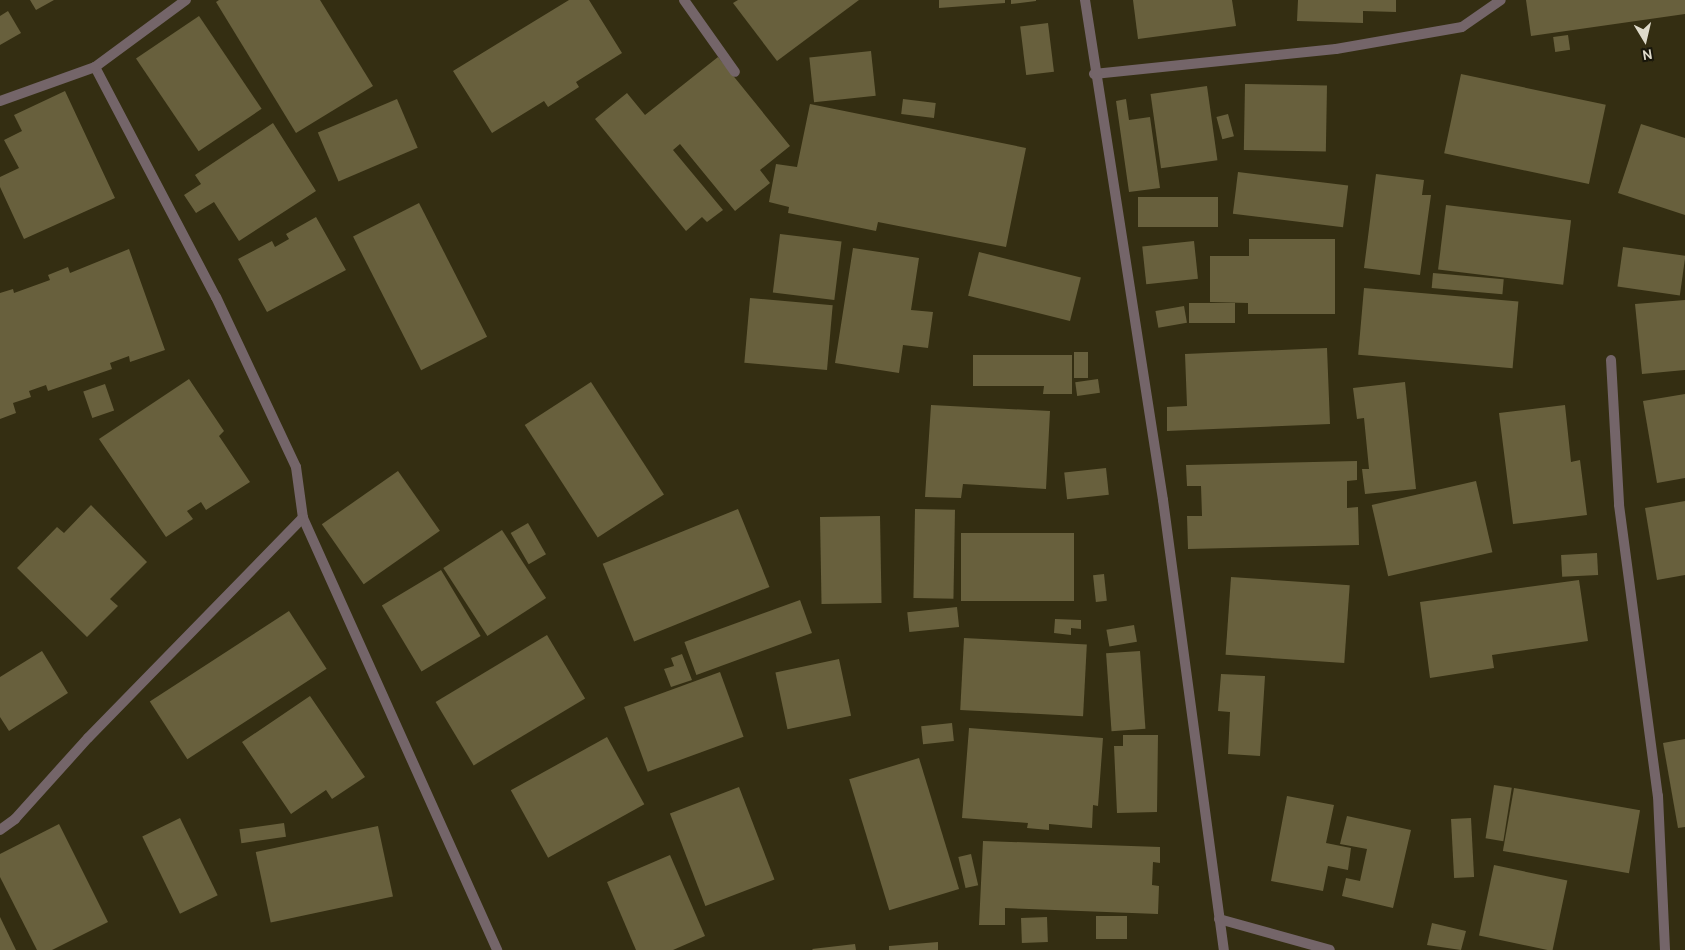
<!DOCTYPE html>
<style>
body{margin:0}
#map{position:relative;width:1685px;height:950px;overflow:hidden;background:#342e12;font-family:Cabin,sans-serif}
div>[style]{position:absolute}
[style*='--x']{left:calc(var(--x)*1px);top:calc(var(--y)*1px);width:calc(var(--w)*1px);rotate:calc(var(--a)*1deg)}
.building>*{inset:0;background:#68603d;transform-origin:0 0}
.minor>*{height:10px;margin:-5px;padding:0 5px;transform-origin:5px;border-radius:5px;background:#746569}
.tertiary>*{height:10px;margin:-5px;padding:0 5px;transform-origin:5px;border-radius:5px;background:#746569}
span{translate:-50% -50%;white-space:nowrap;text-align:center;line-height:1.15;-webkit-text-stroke:5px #18160a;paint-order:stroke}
.north{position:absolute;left:1620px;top:15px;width:50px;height:50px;-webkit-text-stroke:4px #18160a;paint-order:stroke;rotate:171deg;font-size:14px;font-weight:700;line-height:20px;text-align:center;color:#dfdbcb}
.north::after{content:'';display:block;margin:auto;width:18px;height:22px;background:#dfdbcb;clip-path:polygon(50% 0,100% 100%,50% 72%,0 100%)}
</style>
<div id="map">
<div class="building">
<i style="clip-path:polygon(30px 0,54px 0,36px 10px)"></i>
<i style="clip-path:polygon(219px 0,320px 0,373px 86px,296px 133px,216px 2px)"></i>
<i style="clip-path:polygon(569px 0,589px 0,622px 53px,576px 82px,579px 87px,548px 107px,544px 101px,492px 133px,453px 71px)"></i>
<i style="clip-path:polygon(738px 0,859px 0,777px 61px,733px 3px)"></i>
<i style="clip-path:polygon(939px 0,1005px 0,1005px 3px,939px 8px)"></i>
<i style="clip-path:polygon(1011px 0,1036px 0,1036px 1px,1011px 4px)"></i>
<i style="clip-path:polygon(1133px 0,1232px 0,1236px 26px,1138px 39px)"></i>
<i style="clip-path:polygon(1298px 0,1396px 0,1396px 12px,1363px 11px,1363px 23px,1297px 21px)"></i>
<i style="clip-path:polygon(1526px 0,1685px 0,1685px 14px,1531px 36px)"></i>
<i style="clip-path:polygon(8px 11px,21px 33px,0 45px,0 16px)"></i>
<i style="left:199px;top:16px;width:112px;height:76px;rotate:56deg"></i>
<i style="left:1048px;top:23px;width:49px;height:28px;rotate:83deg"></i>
<i style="left:1568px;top:35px;width:15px;height:15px;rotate:82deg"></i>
<i style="left:871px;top:51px;width:45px;height:62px;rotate:84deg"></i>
<i style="clip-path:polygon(718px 57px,790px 146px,760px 170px,770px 183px,735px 211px,680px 144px,673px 150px,723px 210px,707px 222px,702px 217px,686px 231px,595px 119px,627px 93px,645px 115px)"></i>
<i style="left:1461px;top:74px;width:148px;height:81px;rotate:12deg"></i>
<i style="left:1245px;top:84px;width:82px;height:66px;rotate:1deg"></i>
<i style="left:1207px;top:86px;width:75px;height:57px;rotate:82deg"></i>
<i style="clip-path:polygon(65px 91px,115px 198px,24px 239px,0 187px,0 177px,19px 168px,4px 140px,22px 131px,14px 115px)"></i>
<i style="left:397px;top:99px;width:53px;height:86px;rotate:67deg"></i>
<i style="left:903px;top:99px;width:33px;height:15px;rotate:7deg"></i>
<i style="clip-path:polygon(1126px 99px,1129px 120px,1150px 117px,1160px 188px,1129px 192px,1116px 101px)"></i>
<i style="clip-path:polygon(810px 104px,1026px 148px,1006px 247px,878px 222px,876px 231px,788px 213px,789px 207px,769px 202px,776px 164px,797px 167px)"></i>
<i style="left:1228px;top:114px;width:23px;height:12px;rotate:75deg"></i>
<i style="clip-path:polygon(273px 123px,316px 191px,239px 241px,214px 202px,196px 213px,184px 195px,201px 184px,195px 175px)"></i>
<i style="clip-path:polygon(1641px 124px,1685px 138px,1685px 215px,1618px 193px)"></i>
<i style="left:1238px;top:172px;width:111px;height:42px;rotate:7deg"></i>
<i style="clip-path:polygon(1376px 174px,1424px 180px,1422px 195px,1431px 195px,1420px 275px,1364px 268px)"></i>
<i style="left:1138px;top:197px;width:80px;height:30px"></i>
<i style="left:419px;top:203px;width:150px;height:74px;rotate:63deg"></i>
<i style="left:1446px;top:205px;width:126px;height:65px;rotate:7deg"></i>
<i style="clip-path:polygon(316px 217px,346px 270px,267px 312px,238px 259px,272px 241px,275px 247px,289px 239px,286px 234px)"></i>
<i style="left:780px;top:234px;width:62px;height:59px;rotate:7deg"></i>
<i style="clip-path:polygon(1249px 239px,1335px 239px,1335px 314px,1248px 314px,1248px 303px,1210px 302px,1210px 256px,1249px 256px)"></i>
<i style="left:1194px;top:241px;width:38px;height:52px;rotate:84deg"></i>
<i style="left:1623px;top:247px;width:63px;height:40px;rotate:8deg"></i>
<i style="clip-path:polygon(853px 248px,919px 258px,911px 310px,933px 312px,928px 348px,903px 345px,899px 373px,835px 363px)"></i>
<i style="clip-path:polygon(129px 249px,165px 350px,130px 362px,129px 356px,110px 363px,112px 369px,48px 391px,46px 385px,29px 391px,31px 397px,13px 403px,16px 413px,0 419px,0 293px,13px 289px,14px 293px,50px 280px,48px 275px,68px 267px,70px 273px)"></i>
<i style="left:979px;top:252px;width:105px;height:45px;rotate:14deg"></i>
<i style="left:1433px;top:273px;width:71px;height:15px;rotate:5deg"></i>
<i style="left:1364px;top:288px;width:155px;height:67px;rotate:5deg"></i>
<i style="left:750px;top:298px;width:83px;height:65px;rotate:5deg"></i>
<i style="clip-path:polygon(1685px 300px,1685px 370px,1642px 374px,1635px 304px)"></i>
<i style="left:1235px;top:303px;width:20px;height:46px;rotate:90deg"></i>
<i style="left:1184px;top:306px;width:17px;height:29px;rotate:80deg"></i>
<i style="clip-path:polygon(1327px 348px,1330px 424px,1167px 431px,1167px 407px,1187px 406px,1185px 354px)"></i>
<i style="left:1074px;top:352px;width:14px;height:26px"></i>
<i style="clip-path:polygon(973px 355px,1072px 355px,1072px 394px,1043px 394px,1044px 386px,973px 386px)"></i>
<i style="clip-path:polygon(189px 379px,224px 431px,219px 436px,250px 482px,206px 510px,201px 502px,187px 511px,193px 519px,166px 537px,99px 439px)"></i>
<i style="left:1098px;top:379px;width:14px;height:23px;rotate:82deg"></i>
<i style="left:591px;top:382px;width:134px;height:79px;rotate:57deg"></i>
<i style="clip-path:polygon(1405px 382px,1416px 489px,1365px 494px,1362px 469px,1369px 469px,1364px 418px,1357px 419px,1353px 388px)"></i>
<i style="left:105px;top:384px;width:28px;height:23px;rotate:71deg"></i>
<i style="clip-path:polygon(1685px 394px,1685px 478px,1657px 483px,1643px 401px)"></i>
<i style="clip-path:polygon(931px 405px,1050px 411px,1046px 489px,963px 484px,961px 498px,925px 497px)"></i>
<i style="clip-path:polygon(1565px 405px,1571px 462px,1580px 460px,1587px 515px,1513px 524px,1499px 413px)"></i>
<i style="clip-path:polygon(1357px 461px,1357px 480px,1347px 481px,1347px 508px,1358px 507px,1359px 545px,1188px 549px,1187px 516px,1202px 516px,1201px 486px,1187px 486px,1186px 465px)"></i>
<i style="left:1106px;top:468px;width:27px;height:42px;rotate:84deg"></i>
<i style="left:398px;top:471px;width:73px;height:93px;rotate:55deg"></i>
<i style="left:1476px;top:481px;width:73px;height:107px;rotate:77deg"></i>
<i style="clip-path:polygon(1685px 501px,1685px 575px,1657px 580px,1645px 508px)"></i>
<i style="clip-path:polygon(91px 505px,147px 562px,110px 599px,118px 606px,87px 637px,17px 568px,57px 527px,64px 533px)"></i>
<i style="left:738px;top:509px;width:84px;height:146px;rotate:68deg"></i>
<i style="left:915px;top:509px;width:40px;height:89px;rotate:1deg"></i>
<i style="left:880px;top:516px;width:87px;height:60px;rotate:89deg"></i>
<i style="left:528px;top:523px;width:36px;height:20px;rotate:60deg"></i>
<i style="left:502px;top:530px;width:81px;height:70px;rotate:57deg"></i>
<i style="left:961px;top:533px;width:113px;height:68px"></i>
<i style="left:1597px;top:553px;width:22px;height:36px;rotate:87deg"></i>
<i style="left:441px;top:570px;width:77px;height:69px;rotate:59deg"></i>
<i style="left:1104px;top:574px;width:27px;height:11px;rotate:84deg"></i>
<i style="left:1231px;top:577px;width:119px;height:78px;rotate:4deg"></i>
<i style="clip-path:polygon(1579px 580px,1588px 641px,1492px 655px,1494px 668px,1430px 678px,1420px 602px)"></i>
<i style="left:800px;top:600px;width:35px;height:123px;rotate:70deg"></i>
<i style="left:957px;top:607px;width:20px;height:50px;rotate:84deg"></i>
<i style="left:289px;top:611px;width:69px;height:166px;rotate:57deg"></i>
<i style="clip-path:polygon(1055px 619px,1081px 620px,1081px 629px,1071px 628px,1071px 635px,1054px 633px)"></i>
<i style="left:1134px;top:625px;width:17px;height:28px;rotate:80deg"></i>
<i style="left:547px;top:635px;width:74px;height:130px;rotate:59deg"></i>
<i style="left:964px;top:638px;width:123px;height:72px;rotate:3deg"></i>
<i style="clip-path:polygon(42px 651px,68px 693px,9px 731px,0 717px,0 677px)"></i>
<i style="left:1140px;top:651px;width:78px;height:34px;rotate:86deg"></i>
<i style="clip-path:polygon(682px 654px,692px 680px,671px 687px,664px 669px,674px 666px,671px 658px)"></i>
<i style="left:839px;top:659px;width:58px;height:65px;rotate:78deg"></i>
<i style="left:720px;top:672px;width:69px;height:102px;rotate:70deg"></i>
<i style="clip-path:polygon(1221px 674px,1265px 676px,1260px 756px,1228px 754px,1230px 712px,1218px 711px)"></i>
<i style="clip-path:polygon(310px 696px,365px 777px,332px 799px,326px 790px,291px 814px,242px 742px)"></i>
<i style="left:952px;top:723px;width:18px;height:31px;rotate:84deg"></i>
<i style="clip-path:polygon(969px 728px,1103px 738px,1098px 806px,1093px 805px,1092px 828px,1049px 824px,1049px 830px,1027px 828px,1028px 823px,962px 818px)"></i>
<i style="clip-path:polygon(1123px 735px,1158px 735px,1157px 812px,1117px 813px,1114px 746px,1123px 746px)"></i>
<i style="left:607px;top:737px;width:77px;height:110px;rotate:61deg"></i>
<i style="clip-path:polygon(1685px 739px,1685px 827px,1678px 828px,1663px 743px)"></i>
<i style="left:919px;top:758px;width:137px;height:73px;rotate:73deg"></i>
<i style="left:1494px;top:785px;width:18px;height:54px;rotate:9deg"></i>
<i style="left:739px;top:787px;width:99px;height:74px;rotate:69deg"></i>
<i style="left:1514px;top:788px;width:128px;height:64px;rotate:10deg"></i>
<i style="clip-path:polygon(1287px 796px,1334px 805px,1326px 843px,1351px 848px,1348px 870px,1328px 866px,1323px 891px,1271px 881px)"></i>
<i style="clip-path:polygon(1347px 816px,1411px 830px,1393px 908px,1342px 896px,1346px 878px,1360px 881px,1367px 849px,1340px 844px)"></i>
<i style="left:180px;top:818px;width:86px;height:42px;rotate:64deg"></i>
<i style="left:1471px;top:818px;width:59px;height:20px;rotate:87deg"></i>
<i style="left:284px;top:823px;width:14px;height:45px;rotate:82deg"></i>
<i style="clip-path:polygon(59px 824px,108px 922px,52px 950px,37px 950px,0 877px,0 854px)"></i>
<i style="left:378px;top:826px;width:72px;height:125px;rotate:78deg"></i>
<i style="clip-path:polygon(983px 841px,1160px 847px,1160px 863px,1153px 862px,1152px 885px,1159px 886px,1158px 914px,1005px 908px,1005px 925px,979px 925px)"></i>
<i style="left:971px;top:854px;width:32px;height:13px;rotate:77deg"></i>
<i style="clip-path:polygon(670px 855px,705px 936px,673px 950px,636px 950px,607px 882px)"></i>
<i style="left:1494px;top:865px;width:75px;height:72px;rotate:12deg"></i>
<i style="left:1096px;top:916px;width:31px;height:23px"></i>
<i style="clip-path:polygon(0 917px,16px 950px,0 950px)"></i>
<i style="left:1047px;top:917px;width:25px;height:26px;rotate:88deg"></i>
<i style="clip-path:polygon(1432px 923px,1466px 931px,1461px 950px,1427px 945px)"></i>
<i style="clip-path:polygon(938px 942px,938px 950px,889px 950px,889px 946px)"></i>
<i style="clip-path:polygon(855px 944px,856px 950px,813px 950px,812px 949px)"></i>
</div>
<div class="minor">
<i style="--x:684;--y:0;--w:88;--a:54.7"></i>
<i style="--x:95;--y:67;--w:260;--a:62.3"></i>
<i style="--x:216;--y:297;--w:188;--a:64.8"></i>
<i style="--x:296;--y:467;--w:51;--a:82.2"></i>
<i style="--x:303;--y:518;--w:474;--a:65.8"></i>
<i style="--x:1094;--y:74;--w:243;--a:-5.9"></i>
<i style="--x:1336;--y:49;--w:128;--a:-9.9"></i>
<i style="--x:1462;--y:27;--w:47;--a:-34.7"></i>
<i style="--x:0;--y:101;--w:101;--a:-19.7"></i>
<i style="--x:95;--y:67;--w:113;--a:-36.4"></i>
<i style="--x:1611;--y:360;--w:145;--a:86.8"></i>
<i style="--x:1619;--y:505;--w:294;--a:82.4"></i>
<i style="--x:1658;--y:796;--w:154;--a:87.4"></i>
<i style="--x:0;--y:830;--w:19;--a:-36"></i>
<i style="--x:15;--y:819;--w:109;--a:-48"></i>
<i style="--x:88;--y:738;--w:308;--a:-45.7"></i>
<i style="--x:1219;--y:919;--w:115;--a:15.6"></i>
</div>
<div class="tertiary">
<i style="--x:1085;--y:0;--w:506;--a:81.13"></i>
<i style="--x:1163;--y:500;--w:454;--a:82.3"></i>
</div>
<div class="north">N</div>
</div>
